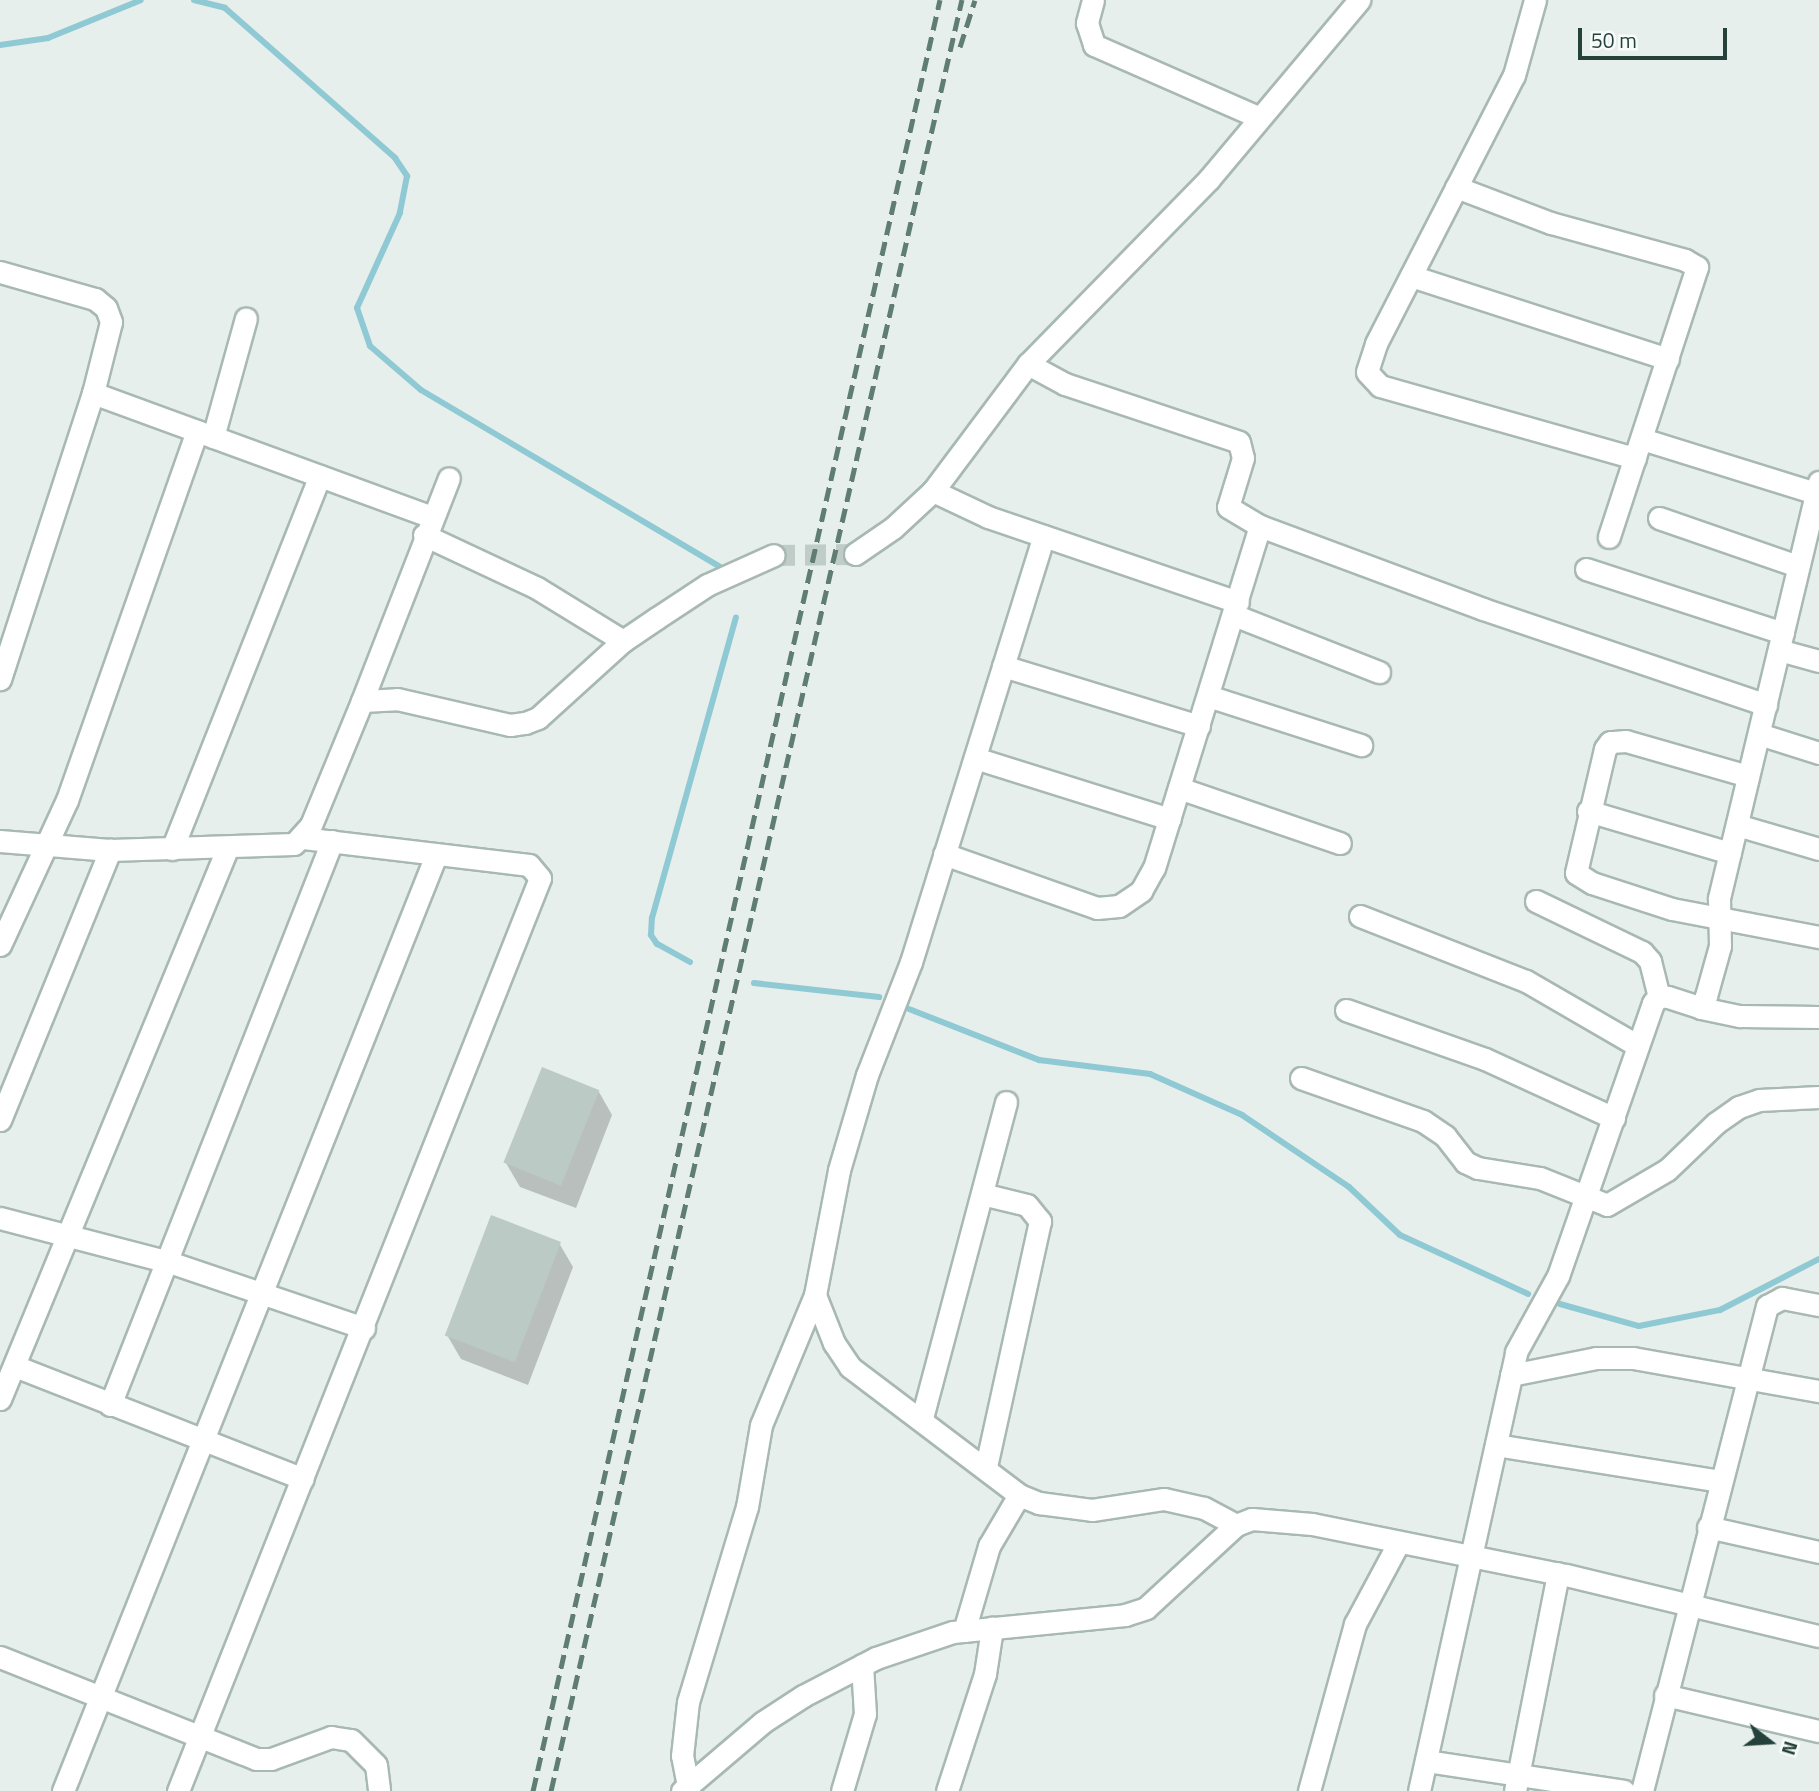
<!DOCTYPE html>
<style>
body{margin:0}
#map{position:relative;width:1819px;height:1791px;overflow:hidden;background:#e6efeb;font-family:"Titillium Web",sans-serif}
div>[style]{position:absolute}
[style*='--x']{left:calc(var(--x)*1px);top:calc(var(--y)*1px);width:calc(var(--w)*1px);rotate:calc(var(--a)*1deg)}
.shadow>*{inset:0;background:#0003}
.stream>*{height:6px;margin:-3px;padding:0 3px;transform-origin:3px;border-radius:3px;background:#8ec9d4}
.building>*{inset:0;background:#bbcac4;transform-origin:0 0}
.minor-tunnel>*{height:21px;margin-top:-10.5px;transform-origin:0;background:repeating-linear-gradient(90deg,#bfccc8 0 21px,transparent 0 31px)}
.roads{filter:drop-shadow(2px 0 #a8b8b2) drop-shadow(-2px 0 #a8b8b2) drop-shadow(0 2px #a8b8b2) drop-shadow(0 -2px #a8b8b2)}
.minor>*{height:21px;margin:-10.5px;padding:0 10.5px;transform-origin:10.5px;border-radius:10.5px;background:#fff}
.rail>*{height:5px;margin-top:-2.5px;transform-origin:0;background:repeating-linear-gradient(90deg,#5f7d75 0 14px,transparent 0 21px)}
span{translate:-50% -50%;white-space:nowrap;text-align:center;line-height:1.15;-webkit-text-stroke:7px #f7fbf9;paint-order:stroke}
.north{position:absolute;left:1735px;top:1707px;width:70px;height:70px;-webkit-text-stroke:5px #f7fbf9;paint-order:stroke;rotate:107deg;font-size:19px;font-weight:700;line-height:28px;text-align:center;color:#24423a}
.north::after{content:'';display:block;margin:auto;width:24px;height:32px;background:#24423a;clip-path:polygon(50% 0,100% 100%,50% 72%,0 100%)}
.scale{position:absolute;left:1578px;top:28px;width:149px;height:32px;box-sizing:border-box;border:4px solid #24423a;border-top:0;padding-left:9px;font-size:21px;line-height:24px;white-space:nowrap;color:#24423a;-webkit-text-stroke:5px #f7fbf9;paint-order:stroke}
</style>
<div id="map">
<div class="shadow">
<i style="clip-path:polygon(599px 1092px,612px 1115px,576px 1208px,520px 1187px,506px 1163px)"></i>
<i style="clip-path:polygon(559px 1243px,573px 1267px,528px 1385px,461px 1359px,447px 1335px)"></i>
</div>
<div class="stream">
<i style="--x:194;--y:0;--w:32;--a:14"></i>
<i style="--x:225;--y:8;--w:227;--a:41.4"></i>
<i style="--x:395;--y:158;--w:22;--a:56"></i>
<i style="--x:407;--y:176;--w:38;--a:101"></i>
<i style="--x:400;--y:213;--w:104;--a:114.4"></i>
<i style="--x:357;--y:308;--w:40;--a:71.1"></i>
<i style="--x:370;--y:346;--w:67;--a:40.8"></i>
<i style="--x:421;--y:390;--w:347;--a:30.6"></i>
<i style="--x:0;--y:45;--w:49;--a:-8.3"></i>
<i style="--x:48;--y:38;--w:100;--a:-22.2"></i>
<i style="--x:690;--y:962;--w:38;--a:-151"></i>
<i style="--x:657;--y:944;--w:11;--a:-124"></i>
<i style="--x:651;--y:935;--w:17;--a:-87"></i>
<i style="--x:652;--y:918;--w:312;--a:-74.4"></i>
<i style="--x:754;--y:983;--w:126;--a:6.4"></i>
<i style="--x:909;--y:1009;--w:140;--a:21.4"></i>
<i style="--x:1039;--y:1060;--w:112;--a:7.2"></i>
<i style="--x:1150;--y:1074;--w:101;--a:24"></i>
<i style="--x:1242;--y:1115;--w:129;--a:33.9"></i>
<i style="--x:1349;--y:1187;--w:70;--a:43.3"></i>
<i style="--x:1400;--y:1235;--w:141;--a:24.7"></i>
<i style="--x:1560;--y:1304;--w:82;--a:15.6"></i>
<i style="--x:1639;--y:1326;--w:83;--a:-11.2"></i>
<i style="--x:1720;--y:1310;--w:111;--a:-27.3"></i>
</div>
<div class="building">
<i style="left:542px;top:1067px;width:62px;height:103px;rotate:22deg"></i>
<i style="left:491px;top:1215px;width:75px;height:129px;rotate:21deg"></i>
</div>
<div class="minor-tunnel">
<i style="--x:774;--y:555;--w:81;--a:-0.7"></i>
</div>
<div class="roads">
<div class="minor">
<i style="--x:1093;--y:0;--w:24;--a:105"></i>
<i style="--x:1087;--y:23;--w:23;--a:72"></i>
<i style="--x:1094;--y:45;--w:181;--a:23.7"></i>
<i style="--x:1535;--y:0;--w:78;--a:105.6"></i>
<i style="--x:1514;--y:75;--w:302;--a:117.2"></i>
<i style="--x:1376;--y:344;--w:29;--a:108"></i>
<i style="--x:1367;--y:372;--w:19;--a:47"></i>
<i style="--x:1380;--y:386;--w:265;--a:15.8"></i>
<i style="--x:1456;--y:187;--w:102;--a:20.8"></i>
<i style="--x:1551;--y:223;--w:139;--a:15.4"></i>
<i style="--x:1685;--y:260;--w:14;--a:30"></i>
<i style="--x:1697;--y:267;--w:284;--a:108.1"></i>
<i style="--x:0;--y:272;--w:99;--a:15.9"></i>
<i style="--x:95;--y:299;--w:14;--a:39"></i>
<i style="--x:106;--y:308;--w:15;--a:70"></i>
<i style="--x:111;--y:322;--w:73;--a:104.2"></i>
<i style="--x:93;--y:393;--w:301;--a:108"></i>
<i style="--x:1411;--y:276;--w:270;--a:17.9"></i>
<i style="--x:1028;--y:364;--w:42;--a:28.4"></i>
<i style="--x:1065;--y:384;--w:183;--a:18.4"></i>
<i style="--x:1239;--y:442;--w:16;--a:76"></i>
<i style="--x:1243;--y:458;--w:51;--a:107"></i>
<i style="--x:1228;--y:507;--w:37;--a:31"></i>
<i style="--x:1260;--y:526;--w:238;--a:20.4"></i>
<i style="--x:1483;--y:609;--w:299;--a:18.7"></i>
<i style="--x:93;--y:393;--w:361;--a:20.1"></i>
<i style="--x:213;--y:437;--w:123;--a:-74.5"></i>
<i style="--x:1642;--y:439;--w:181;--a:17.3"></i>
<i style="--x:933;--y:491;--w:61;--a:25.3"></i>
<i style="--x:988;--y:517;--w:264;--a:18.8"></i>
<i style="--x:1659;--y:518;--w:147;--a:19.1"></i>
<i style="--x:424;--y:535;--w:125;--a:25.1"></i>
<i style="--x:537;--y:588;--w:101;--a:31.6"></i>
<i style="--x:855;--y:554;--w:46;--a:-34.4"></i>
<i style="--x:893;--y:528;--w:54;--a:-42.8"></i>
<i style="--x:933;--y:491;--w:159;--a:-53.2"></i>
<i style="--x:1028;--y:364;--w:259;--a:-45.6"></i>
<i style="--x:1209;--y:179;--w:234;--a:-50"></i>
<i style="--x:1586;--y:569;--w:207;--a:18"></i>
<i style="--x:1234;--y:615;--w:156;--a:21.5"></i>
<i style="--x:1779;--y:650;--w:41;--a:15.4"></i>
<i style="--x:1003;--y:666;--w:205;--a:17"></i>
<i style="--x:1208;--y:696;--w:161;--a:17.8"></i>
<i style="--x:362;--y:701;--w:239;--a:-68.7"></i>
<i style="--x:1759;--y:734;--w:63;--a:17.6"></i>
<i style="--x:975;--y:758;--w:204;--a:17.4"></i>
<i style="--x:1748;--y:776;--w:127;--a:-164"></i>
<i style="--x:1626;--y:741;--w:16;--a:176"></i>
<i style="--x:1610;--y:742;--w:9;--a:126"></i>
<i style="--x:1605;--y:749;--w:127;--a:103.2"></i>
<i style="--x:1576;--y:873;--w:19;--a:32"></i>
<i style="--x:1592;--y:883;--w:84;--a:18"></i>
<i style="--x:1672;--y:909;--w:150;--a:10.8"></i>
<i style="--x:1179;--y:788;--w:170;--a:18.9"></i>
<i style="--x:1588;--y:811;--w:148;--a:16.5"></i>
<i style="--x:1737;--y:825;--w:85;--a:16.3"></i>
<i style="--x:0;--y:841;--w:110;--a:4.7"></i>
<i style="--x:110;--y:850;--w:184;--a:-1.9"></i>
<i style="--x:294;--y:844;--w:25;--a:-48"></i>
<i style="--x:311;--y:825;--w:134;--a:-67.6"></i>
<i style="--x:362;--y:701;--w:35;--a:-3"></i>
<i style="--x:397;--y:699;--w:116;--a:13"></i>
<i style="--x:510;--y:725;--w:15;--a:-8"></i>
<i style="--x:525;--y:723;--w:14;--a:-21"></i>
<i style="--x:538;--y:718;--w:115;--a:-42.2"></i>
<i style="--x:623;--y:641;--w:41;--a:-34.1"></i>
<i style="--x:657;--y:618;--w:60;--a:-33.4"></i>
<i style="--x:707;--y:585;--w:73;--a:-24.1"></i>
<i style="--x:172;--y:849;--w:401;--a:-68.4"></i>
<i style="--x:944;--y:854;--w:162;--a:19.4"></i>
<i style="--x:1097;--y:908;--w:22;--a:-5"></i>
<i style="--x:1119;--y:906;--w:27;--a:-34"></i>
<i style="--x:1141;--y:891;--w:26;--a:-61"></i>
<i style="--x:1154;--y:868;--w:358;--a:-72.8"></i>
<i style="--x:1536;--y:901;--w:118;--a:25.7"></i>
<i style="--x:1642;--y:952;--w:12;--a:48"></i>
<i style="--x:1650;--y:961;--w:36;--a:76"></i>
<i style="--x:1360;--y:916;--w:178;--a:21.4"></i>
<i style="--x:1526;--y:981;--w:129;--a:30.1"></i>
<i style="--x:0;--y:945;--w:160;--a:-65.2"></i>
<i style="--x:67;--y:800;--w:391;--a:-70.6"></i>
<i style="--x:1701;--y:1008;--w:40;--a:12"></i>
<i style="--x:1740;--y:1016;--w:79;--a:0.7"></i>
<i style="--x:1346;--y:1010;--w:147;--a:19.4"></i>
<i style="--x:1485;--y:1059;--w:142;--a:24.6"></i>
<i style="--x:1301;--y:1078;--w:129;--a:19.4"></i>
<i style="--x:1423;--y:1121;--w:27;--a:34"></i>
<i style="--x:1445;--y:1136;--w:33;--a:52"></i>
<i style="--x:1465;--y:1162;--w:14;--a:25"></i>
<i style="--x:1478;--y:1168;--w:63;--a:9.2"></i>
<i style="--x:1540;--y:1178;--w:72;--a:21.9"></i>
<i style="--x:1607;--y:1205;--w:69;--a:-30.3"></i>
<i style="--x:1667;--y:1170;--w:68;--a:-43.8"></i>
<i style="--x:1716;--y:1123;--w:28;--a:-35"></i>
<i style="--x:1739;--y:1107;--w:21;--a:-19"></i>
<i style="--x:1759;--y:1100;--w:60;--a:-2.9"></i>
<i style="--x:0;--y:1120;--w:292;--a:-67.8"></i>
<i style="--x:982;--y:1194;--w:46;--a:13.7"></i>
<i style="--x:1027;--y:1205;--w:21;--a:51"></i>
<i style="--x:1040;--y:1221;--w:252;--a:102.4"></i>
<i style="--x:0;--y:1218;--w:175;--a:14.6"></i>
<i style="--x:169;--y:1262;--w:206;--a:18.7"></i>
<i style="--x:815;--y:1295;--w:52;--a:68.4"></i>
<i style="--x:834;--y:1343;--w:29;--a:56"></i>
<i style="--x:850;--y:1367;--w:212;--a:37.1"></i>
<i style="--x:1019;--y:1495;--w:22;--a:22"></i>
<i style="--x:1039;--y:1503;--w:53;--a:7.5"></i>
<i style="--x:1092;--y:1510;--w:73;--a:-8.7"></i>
<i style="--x:1164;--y:1499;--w:41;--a:12.7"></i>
<i style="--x:1204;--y:1508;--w:36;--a:28"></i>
<i style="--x:15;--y:1366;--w:309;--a:21.4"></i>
<i style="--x:1511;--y:1375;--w:87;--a:-11.3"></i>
<i style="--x:1596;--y:1358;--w:37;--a:0"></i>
<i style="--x:1633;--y:1358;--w:189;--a:10.1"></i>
<i style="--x:0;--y:1399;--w:595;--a:-67.57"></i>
<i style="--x:110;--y:1405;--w:606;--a:-68.51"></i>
<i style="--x:922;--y:1418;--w:327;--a:-75.1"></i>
<i style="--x:1496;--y:1445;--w:227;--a:9.1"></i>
<i style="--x:1708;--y:1527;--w:114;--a:12.7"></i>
<i style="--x:964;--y:1631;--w:89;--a:-73.6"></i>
<i style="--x:989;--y:1546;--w:59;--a:-59.5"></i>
<i style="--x:0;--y:1657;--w:276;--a:21.7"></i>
<i style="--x:256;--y:1759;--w:15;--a:0"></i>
<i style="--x:271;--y:1759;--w:64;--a:-20.1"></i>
<i style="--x:331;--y:1737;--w:20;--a:9"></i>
<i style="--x:351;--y:1740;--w:35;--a:45"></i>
<i style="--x:376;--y:1765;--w:26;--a:83"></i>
<i style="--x:1665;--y:1695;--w:158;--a:13.2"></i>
<i style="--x:1426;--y:1761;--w:200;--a:8.6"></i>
<i style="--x:63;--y:1791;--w:1008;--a:-68.27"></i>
<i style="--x:178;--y:1791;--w:982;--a:-68.37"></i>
<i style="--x:540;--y:878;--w:17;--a:-130"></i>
<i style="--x:529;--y:865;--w:227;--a:-173.2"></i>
<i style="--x:682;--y:1791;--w:106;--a:-40.4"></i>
<i style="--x:763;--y:1722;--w:48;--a:-33"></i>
<i style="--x:803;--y:1696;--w:82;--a:-27.5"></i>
<i style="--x:876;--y:1658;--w:81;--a:-18.7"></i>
<i style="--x:953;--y:1632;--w:173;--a:-5.6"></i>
<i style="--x:1125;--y:1615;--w:22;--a:-18"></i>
<i style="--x:1146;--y:1608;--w:122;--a:-42.7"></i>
<i style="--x:1236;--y:1525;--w:17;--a:-21"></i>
<i style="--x:1252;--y:1519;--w:60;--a:4.8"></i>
<i style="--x:1312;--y:1524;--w:259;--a:11.4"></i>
<i style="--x:1566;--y:1575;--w:260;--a:13.6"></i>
<i style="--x:689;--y:1791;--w:36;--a:-101"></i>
<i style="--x:682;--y:1756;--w:54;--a:-83.7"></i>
<i style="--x:688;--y:1702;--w:204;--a:-73.2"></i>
<i style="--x:747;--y:1507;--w:83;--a:-80.3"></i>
<i style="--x:761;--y:1425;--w:141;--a:-67.4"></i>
<i style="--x:815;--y:1295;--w:127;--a:-79.1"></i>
<i style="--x:839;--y:1170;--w:99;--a:-73.6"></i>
<i style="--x:867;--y:1075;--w:121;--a:-68.7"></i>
<i style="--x:911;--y:962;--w:446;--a:-72.7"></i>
<i style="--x:842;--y:1791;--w:80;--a:-73.4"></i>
<i style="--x:865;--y:1714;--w:49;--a:-93.5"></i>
<i style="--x:947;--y:1791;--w:123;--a:-72"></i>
<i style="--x:985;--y:1674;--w:47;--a:-81.3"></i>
<i style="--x:1309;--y:1791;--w:173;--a:-74.6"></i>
<i style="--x:1355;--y:1624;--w:93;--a:-61.8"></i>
<i style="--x:1419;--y:1791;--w:450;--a:-77.5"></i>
<i style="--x:1516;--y:1352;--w:87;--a:-61.1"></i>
<i style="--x:1558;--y:1276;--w:289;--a:-70.8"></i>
<i style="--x:1653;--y:1003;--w:9;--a:-49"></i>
<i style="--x:1659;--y:996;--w:9;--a:6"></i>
<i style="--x:1668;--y:997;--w:35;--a:18"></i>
<i style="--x:1701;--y:1008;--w:13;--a:-67"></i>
<i style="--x:1706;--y:996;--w:52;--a:-74.4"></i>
<i style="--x:1720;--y:946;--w:48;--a:-91.2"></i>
<i style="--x:1719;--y:898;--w:428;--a:-76.5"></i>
<i style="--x:1515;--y:1791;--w:222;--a:-78.8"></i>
<i style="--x:1642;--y:1791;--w:501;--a:-75.55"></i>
<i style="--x:1767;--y:1306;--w:17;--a:-28"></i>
<i style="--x:1782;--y:1298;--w:38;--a:11"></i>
</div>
</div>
<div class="rail">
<i style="--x:960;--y:47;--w:49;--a:-72.3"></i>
<i style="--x:533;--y:1791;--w:1837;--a:-77.2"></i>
<i style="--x:551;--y:1791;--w:1838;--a:-77.08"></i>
</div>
<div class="north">N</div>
<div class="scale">50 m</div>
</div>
